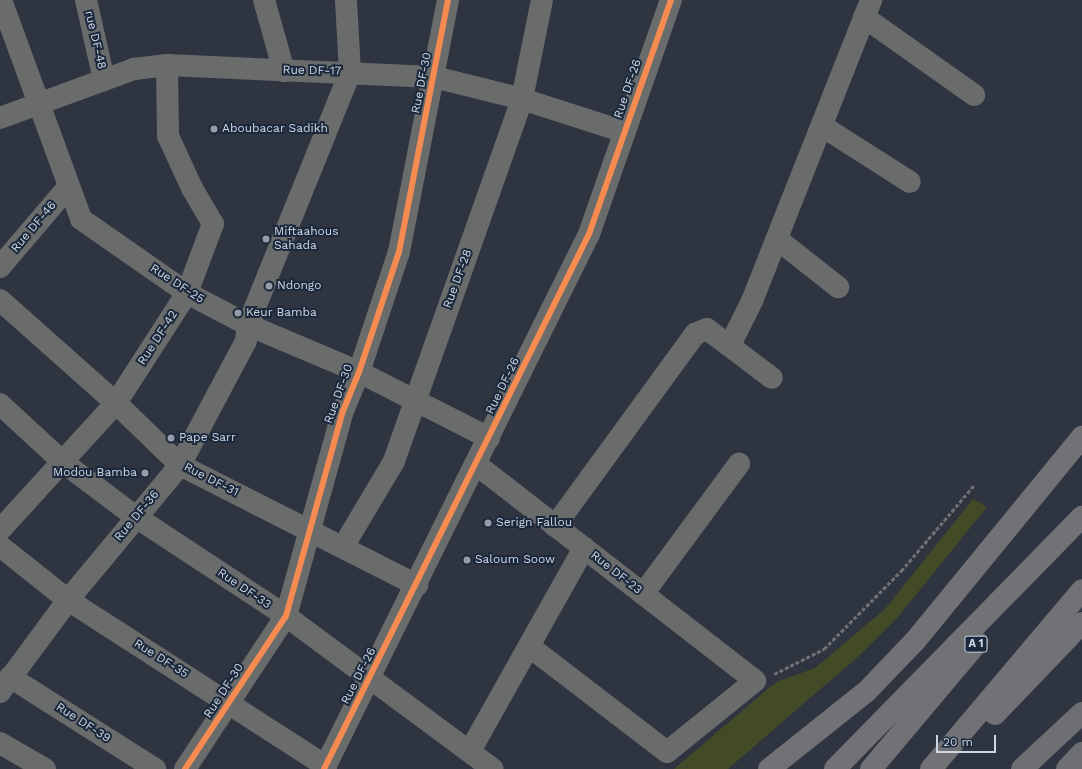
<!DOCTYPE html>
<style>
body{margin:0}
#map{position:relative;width:1082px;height:769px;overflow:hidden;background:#2e3540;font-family:"Work Sans",sans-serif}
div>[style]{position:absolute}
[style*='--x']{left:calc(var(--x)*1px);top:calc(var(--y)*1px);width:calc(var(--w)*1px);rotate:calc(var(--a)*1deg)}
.green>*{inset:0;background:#424b26}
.path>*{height:2.5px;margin-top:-1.25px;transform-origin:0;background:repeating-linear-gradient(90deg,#6f7073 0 4px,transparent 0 6px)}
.minor>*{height:22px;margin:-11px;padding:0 11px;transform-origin:11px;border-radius:11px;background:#6a6b6b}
.trunk>*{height:22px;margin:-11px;padding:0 11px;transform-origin:11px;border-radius:11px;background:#6e6f72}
.motorway>*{height:22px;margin:-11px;padding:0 11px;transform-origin:11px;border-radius:11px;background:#727276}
.cycleway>*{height:6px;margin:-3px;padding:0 3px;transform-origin:3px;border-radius:3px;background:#f68b52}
.dots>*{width:11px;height:11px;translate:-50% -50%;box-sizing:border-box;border:2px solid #1c293d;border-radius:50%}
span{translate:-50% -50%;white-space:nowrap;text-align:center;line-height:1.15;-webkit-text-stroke:4px #1c293d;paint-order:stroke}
.shield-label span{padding:1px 3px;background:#1c293d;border:1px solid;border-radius:3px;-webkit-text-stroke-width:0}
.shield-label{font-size:11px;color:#ccd5e2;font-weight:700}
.street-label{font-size:12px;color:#ccd5e2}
.poi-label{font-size:12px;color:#ccd5e2}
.left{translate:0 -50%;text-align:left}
.right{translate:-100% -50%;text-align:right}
.scale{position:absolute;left:936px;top:735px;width:60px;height:18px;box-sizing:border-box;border:2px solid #ccd5e2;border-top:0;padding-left:5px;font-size:12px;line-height:14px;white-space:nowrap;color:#ccd5e2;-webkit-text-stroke:3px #1c293d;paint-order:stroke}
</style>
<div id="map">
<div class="green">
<i style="clip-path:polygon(973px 499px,987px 507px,897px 618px,861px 654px,728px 769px,674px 769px,770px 687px,779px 681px,815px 668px,885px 609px)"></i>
</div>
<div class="path">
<i style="--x:774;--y:674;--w:56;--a:-26.6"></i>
<i style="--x:824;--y:649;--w:110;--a:-45.4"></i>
<i style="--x:901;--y:571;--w:114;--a:-49.6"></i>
</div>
<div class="minor">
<i style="--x:1;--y:0;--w:233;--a:69.9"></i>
<i style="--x:81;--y:219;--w:129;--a:34.9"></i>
<i style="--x:187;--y:293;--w:69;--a:27.7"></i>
<i style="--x:248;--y:325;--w:121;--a:22.9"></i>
<i style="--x:359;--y:372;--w:146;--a:26.9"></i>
<i style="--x:86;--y:0;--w:82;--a:77.3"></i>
<i style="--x:264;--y:0;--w:74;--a:74.3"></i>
<i style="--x:864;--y:17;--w:135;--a:35.3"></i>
<i style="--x:0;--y:118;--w:143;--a:-20.1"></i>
<i style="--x:134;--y:69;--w:33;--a:-7"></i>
<i style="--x:167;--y:65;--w:267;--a:2.6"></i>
<i style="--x:434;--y:77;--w:91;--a:14"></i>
<i style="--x:522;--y:99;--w:108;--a:17.8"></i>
<i style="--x:822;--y:126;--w:104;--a:32.5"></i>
<i style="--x:777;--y:239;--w:78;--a:38.2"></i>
<i style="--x:0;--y:267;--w:105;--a:-49.6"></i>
<i style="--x:0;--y:300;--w:155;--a:41.6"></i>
<i style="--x:116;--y:403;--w:89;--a:44.1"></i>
<i style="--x:180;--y:465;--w:266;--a:26.9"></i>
<i style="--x:730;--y:345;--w:49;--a:-63.4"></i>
<i style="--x:752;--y:301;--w:324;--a:-68.4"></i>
<i style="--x:0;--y:404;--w:87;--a:42.7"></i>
<i style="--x:64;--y:463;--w:90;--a:36.9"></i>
<i style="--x:136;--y:517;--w:180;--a:33.4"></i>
<i style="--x:286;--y:616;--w:257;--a:36.5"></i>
<i style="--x:477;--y:465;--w:352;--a:37.8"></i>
<i style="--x:755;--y:681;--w:113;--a:141.1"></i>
<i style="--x:667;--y:752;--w:173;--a:-142.5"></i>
<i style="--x:555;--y:526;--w:238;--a:-53.9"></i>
<i style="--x:695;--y:334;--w:13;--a:-23"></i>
<i style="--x:707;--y:329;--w:81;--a:37"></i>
<i style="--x:0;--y:530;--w:172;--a:-47.6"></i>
<i style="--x:116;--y:403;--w:131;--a:-57.2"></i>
<i style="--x:187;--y:293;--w:74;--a:-69.4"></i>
<i style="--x:213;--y:224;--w:42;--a:-120.3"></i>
<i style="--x:192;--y:188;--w:57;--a:-114.8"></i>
<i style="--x:168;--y:136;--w:71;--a:-90.8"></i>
<i style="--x:0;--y:546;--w:87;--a:38.5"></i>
<i style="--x:68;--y:600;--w:307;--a:32.8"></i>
<i style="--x:343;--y:547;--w:100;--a:-59.3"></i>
<i style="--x:394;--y:461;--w:384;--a:-70.5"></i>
<i style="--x:522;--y:99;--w:101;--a:-78.6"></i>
<i style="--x:643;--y:594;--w:162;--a:-53.6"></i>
<i style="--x:10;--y:677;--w:172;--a:32.4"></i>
<i style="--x:0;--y:692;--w:114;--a:-53.5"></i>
<i style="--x:68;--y:600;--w:175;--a:-50.3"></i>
<i style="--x:180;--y:465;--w:140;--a:-62"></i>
<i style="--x:246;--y:341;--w:16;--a:-83"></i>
<i style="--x:248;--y:325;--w:273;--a:-68"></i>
<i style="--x:350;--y:72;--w:72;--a:-93.2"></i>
<i style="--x:0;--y:743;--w:52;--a:30"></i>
<i style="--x:470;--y:751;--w:233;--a:-60.7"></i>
<i style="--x:185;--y:769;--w:183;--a:-56.6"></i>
<i style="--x:286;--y:616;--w:213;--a:-74.5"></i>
<i style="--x:343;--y:411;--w:42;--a:-67.7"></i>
<i style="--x:359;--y:372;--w:126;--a:-71.6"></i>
<i style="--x:399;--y:252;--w:257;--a:-79"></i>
<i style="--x:324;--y:769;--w:597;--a:-63.65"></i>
<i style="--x:589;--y:234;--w:248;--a:-70.7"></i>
</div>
<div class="trunk">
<i style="--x:1022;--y:769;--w:82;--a:-43"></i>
<i style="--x:1067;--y:769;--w:22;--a:-47"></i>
</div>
<div class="motorway">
<i style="--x:995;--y:714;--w:126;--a:-46.3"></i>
<i style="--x:769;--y:769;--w:125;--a:-38.5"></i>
<i style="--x:867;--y:691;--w:69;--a:-46.2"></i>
<i style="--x:915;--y:641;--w:264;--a:-50.7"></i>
<i style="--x:835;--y:769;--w:353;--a:-45.6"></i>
<i style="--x:871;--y:769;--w:165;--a:-49.9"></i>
<i style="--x:931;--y:769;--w:234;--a:-49.8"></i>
</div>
<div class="cycleway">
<i style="--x:185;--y:769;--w:183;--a:-56.6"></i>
<i style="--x:286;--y:616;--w:213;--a:-74.5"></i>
<i style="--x:343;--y:411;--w:42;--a:-67.7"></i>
<i style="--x:359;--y:372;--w:126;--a:-71.6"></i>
<i style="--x:399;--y:252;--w:257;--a:-79"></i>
<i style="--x:324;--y:769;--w:597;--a:-63.65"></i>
<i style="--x:589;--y:234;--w:248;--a:-70.7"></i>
</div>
<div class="dots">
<i style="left:214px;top:129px;background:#959da9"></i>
<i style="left:266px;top:239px;background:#959da9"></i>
<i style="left:269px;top:286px;background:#959da9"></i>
<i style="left:238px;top:313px;background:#959da9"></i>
<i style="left:171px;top:438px;background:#959da9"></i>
<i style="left:145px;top:473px;background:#959da9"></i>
<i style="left:488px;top:523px;background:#959da9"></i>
<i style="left:467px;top:560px;background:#959da9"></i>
</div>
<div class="shield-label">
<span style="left:976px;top:644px">A 1</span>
</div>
<div class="street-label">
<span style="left:95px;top:40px;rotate:77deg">rue DF-48</span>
<span style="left:312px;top:71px;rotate:1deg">Rue DF-17</span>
<span style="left:422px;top:83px;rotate:-79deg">Rue DF-30</span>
<span style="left:628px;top:89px;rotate:-71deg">Rue DF-26</span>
<span style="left:34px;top:227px;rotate:-50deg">Rue DF-46</span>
<span style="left:458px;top:279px;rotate:-70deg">Rue DF-28</span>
<span style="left:177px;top:284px;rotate:33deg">Rue DF-25</span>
<span style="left:158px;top:338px;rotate:-57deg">Rue DF-42</span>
<span style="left:503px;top:386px;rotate:-64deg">Rue DF-26</span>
<span style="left:339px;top:394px;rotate:-70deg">Rue DF-30</span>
<span style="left:211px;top:480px;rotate:27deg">Rue DF-31</span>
<span style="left:137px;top:516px;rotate:-50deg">Rue DF-36</span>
<span style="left:616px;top:573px;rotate:38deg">Rue DF-23</span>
<span style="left:244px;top:589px;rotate:34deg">Rue DF-33</span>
<span style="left:161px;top:659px;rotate:32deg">Rue DF-35</span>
<span style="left:359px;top:676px;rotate:-63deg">Rue DF-26</span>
<span style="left:224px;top:691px;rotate:-57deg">Rue DF-30</span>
<span style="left:83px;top:723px;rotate:33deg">Rue DF-39</span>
</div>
<div class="poi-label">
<span class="left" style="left:222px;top:129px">Aboubacar Sadikh</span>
<span class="left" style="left:274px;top:239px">Miftaahous<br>Sahada</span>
<span class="left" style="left:277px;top:286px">Ndongo</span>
<span class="left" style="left:246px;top:313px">Keur Bamba</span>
<span class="left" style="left:179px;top:438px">Pape Sarr</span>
<span class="right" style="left:137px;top:473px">Modou Bamba</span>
<span class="left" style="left:496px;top:523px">Serign Fallou</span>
<span class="left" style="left:475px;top:560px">Saloum Soow</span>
</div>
<div class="scale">20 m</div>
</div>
